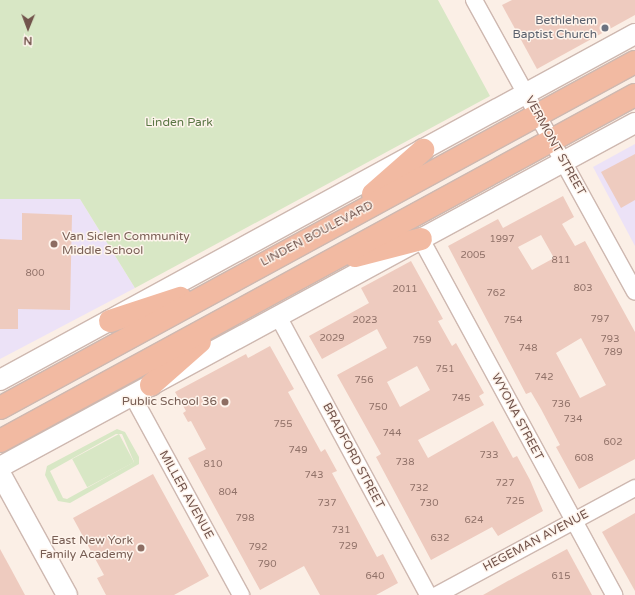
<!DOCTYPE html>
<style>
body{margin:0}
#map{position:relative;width:635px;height:595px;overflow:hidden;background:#fbefe6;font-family:"Varela Round",sans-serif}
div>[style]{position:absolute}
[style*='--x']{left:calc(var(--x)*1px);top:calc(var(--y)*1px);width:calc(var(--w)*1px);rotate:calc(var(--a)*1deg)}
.education>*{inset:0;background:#ece2f7}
.green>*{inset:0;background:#d8e7c5;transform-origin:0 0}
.building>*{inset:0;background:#eecbbf}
.roads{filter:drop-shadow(1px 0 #ceb8b0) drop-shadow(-1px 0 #ceb8b0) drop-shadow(0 1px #ceb8b0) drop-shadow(0 -1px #ceb8b0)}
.minor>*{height:16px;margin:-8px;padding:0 8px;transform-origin:8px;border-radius:8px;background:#fff}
.tertiary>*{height:20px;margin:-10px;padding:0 10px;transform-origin:10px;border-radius:10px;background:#fff}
.trunk>*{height:22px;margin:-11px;padding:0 11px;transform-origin:11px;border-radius:11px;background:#f2baa2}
.dots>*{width:11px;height:11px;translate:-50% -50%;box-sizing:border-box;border:2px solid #fef4ec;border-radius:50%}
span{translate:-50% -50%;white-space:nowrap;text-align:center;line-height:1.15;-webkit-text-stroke:3px #fef4ec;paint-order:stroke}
.number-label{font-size:10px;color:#917269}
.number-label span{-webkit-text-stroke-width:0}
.worship-label{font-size:12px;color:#5b616d}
.right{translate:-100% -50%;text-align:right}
.park-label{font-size:12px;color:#5b7745}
.street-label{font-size:12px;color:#72544c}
.education-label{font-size:12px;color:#785e54}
.left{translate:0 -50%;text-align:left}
.north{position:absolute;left:8px;top:8px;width:40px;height:40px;-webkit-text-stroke:3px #fef4ec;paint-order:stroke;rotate:181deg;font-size:11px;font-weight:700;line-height:16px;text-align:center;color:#72544c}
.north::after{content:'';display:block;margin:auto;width:14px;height:18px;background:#72544c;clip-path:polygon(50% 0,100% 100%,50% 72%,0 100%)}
</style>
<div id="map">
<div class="education">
<i style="clip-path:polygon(635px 144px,635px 246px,593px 167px)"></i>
<i style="clip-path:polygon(0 199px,80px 199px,135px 288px,0 359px)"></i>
</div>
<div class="green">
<i style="clip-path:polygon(0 0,438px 0,490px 96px,135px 288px,80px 199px,0 199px)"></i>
<i style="clip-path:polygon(evenodd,117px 429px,125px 432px,139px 457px,139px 464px,70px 503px,58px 501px,45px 475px,47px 466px,117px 429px,116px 434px,122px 434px,134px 462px,67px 499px,63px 498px,50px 471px,116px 434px)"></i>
<i style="left:119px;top:434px;width:32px;height:53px;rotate:62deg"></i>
</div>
<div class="building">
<i style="clip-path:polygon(512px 0,635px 0,635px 15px,537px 69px,502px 5px)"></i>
<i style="clip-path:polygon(635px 154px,635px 200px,621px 208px,601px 172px)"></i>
<i style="clip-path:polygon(evenodd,563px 196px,574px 217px,562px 224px,575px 246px,585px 241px,635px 332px,635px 459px,579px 489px,556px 447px,560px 445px,541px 409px,531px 392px,526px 394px,448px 246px,498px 219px,503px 228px,563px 196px,541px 235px,554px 258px,532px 270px,518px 247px,541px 235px,563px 196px,581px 338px,606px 385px,580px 398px,556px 353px,581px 338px)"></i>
<i style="clip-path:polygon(22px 213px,72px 215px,70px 310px,18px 309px,18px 329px,0 329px,0 239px,22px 240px)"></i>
<i style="clip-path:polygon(evenodd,411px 261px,443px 319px,438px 321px,452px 346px,456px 343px,484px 393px,479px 396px,484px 405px,418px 440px,428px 458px,493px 421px,513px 458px,517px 456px,530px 480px,543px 511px,498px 536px,492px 527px,431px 560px,376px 457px,381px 454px,337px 375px,387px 348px,377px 329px,322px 359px,309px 336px,369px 303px,361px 288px,411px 261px,417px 366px,430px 390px,400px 407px,387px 382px,417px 366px)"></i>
<i style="clip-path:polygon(270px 346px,294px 389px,288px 392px,321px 452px,325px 449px,337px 471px,332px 473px,377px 557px,383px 554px,398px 583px,376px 595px,320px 595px,304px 566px,260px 590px,188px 458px,206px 449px,191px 421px,188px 422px,183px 413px,186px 411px,175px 392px,246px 354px,248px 358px)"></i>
<i style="clip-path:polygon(153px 474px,209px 576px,174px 595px,106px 595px,97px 578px,104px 575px,73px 518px)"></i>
<i style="clip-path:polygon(635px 513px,635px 591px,602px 532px)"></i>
<i style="clip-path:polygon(0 549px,11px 569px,25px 595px,0 595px)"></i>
<i style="clip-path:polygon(567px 549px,592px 595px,483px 595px,506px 582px)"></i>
</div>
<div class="roads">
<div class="minor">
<i style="--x:474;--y:0;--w:333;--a:61.1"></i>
<i style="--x:421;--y:239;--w:405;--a:61.5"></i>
<i style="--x:278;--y:316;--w:317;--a:61.7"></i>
<i style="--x:132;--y:395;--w:228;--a:61.4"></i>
<i style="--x:437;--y:595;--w:225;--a:-28.4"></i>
</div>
<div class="tertiary">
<i style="--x:0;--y:380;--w:723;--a:-28.59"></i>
<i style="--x:0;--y:467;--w:722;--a:-28.45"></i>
<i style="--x:0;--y:473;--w:139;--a:61.2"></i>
</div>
<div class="trunk">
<i style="--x:373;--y:194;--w:67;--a:-41.3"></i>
<i style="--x:355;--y:256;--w:68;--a:-14.4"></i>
<i style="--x:110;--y:321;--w:74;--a:-18.2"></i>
<i style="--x:151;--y:385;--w:65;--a:-41.3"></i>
<i style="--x:0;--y:408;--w:723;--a:-28.59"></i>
<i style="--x:0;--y:441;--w:723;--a:-28.59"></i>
</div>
</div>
<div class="dots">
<i style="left:605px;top:28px;background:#6b7280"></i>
<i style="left:54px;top:244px;background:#8d6e63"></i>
<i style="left:225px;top:402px;background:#8d6e63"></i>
<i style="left:141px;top:548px;background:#8d6e63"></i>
</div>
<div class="number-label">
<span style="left:502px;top:240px">1997</span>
<span style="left:473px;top:256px">2005</span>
<span style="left:561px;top:261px">811</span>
<span style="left:35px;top:274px">800</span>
<span style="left:583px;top:289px">803</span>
<span style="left:405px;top:290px">2011</span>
<span style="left:496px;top:294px">762</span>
<span style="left:600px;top:320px">797</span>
<span style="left:365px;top:321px">2023</span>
<span style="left:513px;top:321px">754</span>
<span style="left:332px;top:339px">2029</span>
<span style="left:610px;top:340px">793</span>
<span style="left:422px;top:341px">759</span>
<span style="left:528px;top:349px">748</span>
<span style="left:613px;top:353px">789</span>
<span style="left:445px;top:370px">751</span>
<span style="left:544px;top:378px">742</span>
<span style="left:364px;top:381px">756</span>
<span style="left:461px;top:399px">745</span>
<span style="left:561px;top:405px">736</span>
<span style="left:378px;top:408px">750</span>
<span style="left:573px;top:420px">734</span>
<span style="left:283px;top:425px">755</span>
<span style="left:392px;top:434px">744</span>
<span style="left:613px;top:443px">602</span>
<span style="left:298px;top:451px">749</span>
<span style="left:489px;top:456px">733</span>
<span style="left:584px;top:459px">608</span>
<span style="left:405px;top:463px">738</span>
<span style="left:213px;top:465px">810</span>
<span style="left:314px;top:476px">743</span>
<span style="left:505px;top:484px">727</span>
<span style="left:419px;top:489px">732</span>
<span style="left:228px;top:493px">804</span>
<span style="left:515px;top:502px">725</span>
<span style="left:327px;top:504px">737</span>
<span style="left:429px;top:504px">730</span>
<span style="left:245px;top:519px">798</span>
<span style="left:474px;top:521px">624</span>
<span style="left:341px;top:531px">731</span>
<span style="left:440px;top:539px">632</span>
<span style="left:348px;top:547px">729</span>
<span style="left:258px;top:548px">792</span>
<span style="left:267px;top:565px">790</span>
<span style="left:375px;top:577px">640</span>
<span style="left:561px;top:577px">615</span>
</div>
<div class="worship-label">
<span class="right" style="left:597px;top:28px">Bethlehem<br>Baptist Church</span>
</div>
<div class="park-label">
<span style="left:179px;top:123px">Linden Park</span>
</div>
<div class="street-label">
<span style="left:555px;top:146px;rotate:61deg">VERMONT STREET</span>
<span style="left:317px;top:234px;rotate:-28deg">LINDEN BOULEVARD</span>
<span style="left:517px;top:417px;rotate:62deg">WYONA STREET</span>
<span style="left:353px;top:456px;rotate:62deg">BRADFORD STREET</span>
<span style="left:186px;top:495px;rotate:61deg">MILLER AVENUE</span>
<span style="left:536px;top:541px;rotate:-28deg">HEGEMAN AVENUE</span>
</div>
<div class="education-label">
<span class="left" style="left:62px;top:244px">Van Siclen Community<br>Middle School</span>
<span class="right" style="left:217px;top:402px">Public School 36</span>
<span class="right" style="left:133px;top:548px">East New York<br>Family Academy</span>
</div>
<div class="north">N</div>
</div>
